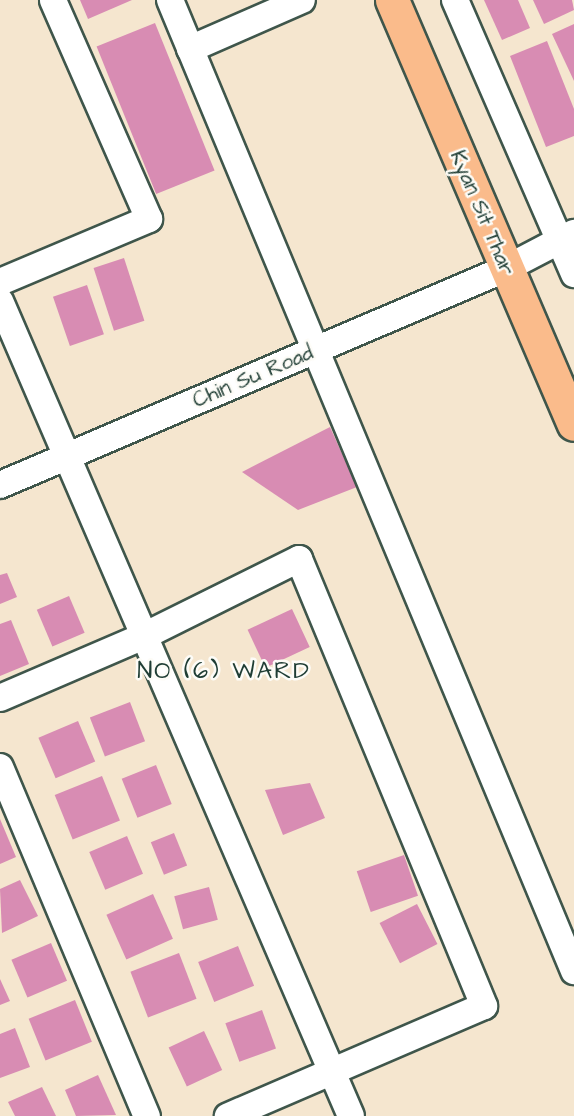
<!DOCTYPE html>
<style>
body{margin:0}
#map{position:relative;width:574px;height:1116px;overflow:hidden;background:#f5e6cf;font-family:"Architects Daughter",sans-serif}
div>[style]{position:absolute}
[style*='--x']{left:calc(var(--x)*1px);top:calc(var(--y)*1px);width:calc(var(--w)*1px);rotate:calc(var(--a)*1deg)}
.building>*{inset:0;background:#d88cb3;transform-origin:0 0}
.roads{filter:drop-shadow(2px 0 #3f564b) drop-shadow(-2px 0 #3f564b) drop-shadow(0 2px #3f564b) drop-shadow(0 -2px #3f564b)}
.minor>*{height:26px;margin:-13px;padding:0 13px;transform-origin:13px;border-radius:13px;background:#fff}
.major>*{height:33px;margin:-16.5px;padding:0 16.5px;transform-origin:16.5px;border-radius:16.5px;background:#fabb8b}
span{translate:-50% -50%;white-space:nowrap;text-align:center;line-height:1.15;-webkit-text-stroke:5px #fdfcf7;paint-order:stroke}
.street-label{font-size:21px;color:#1f3d34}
.quarter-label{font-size:24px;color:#1f3d34;letter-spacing:2px}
</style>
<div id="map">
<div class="building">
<i style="clip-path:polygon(80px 0,132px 0,88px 19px)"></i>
<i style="clip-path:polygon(484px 0,518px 0,530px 28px,502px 40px)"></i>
<i style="clip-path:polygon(533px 0,572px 0,574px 10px,544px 24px)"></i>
<i style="left:155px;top:23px;width:159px;height:63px;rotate:68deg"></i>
<i style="clip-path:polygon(574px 24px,574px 81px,552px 34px)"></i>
<i style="clip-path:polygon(547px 41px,574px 109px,574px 136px,546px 147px,510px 56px)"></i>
<i style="left:124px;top:258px;width:66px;height:32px;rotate:72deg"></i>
<i style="left:87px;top:285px;width:52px;height:36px;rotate:71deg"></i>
<i style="clip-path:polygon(330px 427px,357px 487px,298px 510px,242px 472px)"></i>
<i style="clip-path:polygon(7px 573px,17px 597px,0 604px,0 575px)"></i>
<i style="left:69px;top:596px;width:40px;height:35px;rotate:67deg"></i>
<i style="left:292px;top:609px;width:42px;height:49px;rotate:65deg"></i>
<i style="clip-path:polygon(11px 620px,29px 664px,0 676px,0 624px)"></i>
<i style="left:130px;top:702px;width:42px;height:43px;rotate:69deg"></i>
<i style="left:78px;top:721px;width:44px;height:43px;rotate:67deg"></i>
<i style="left:156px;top:765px;width:42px;height:37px;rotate:68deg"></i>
<i style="left:102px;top:776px;width:48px;height:51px;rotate:68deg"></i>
<i style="clip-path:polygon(310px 783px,325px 818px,283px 835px,265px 790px)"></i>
<i style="clip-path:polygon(0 819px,16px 857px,0 864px)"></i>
<i style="left:174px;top:833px;width:35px;height:25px;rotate:68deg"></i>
<i style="left:127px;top:836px;width:41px;height:41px;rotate:67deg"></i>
<i style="left:404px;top:855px;width:43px;height:50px;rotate:71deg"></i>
<i style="clip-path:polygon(20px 880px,38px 916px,2px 933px,0 889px)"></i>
<i style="left:209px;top:887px;width:34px;height:36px;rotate:75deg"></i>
<i style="left:153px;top:894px;width:49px;height:51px;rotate:66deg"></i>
<i style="left:417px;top:904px;width:45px;height:42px;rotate:63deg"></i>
<i style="left:51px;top:943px;width:41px;height:43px;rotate:67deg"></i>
<i style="left:238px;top:946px;width:43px;height:43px;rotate:68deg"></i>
<i style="left:179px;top:953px;width:49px;height:52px;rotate:69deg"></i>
<i style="clip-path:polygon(0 979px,10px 1001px,0 1005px)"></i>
<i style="left:75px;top:1000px;width:45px;height:50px;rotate:68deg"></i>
<i style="left:262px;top:1010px;width:41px;height:39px;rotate:70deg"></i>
<i style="clip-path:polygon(15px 1028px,30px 1067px,0 1078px,0 1034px)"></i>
<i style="left:204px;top:1031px;width:43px;height:39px;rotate:65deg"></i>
<i style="clip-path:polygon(98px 1075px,116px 1115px,76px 1116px,65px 1090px)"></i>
<i style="clip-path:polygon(42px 1087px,56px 1116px,15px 1116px,8px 1102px)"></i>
</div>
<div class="roads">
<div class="minor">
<i style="--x:170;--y:0;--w:1052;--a:67.41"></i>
<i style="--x:455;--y:0;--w:299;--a:66.5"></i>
<i style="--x:190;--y:49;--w:122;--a:-23.6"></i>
<i style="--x:0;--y:282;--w:162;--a:-22.9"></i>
<i style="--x:149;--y:219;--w:239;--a:-113.7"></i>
<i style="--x:0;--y:301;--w:887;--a:66.7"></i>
<i style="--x:0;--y:485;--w:549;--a:-23.16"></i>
<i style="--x:505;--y:269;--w:78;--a:-27.6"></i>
<i style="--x:0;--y:698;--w:159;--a:-23.3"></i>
<i style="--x:146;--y:635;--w:171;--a:-26.4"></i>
<i style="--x:299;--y:559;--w:484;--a:67.5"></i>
<i style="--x:484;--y:1006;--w:279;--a:156.7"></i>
<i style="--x:0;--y:767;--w:379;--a:67.2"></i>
</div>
<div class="major">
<i style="--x:392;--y:0;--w:461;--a:66.8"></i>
</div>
</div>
<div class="street-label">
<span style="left:482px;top:213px;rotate:67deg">Kyan Sit Thar</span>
<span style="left:253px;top:377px;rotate:-23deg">Chin Su Road</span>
</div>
<div class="quarter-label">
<span style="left:224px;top:672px">NO (6) WARD</span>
</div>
</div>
